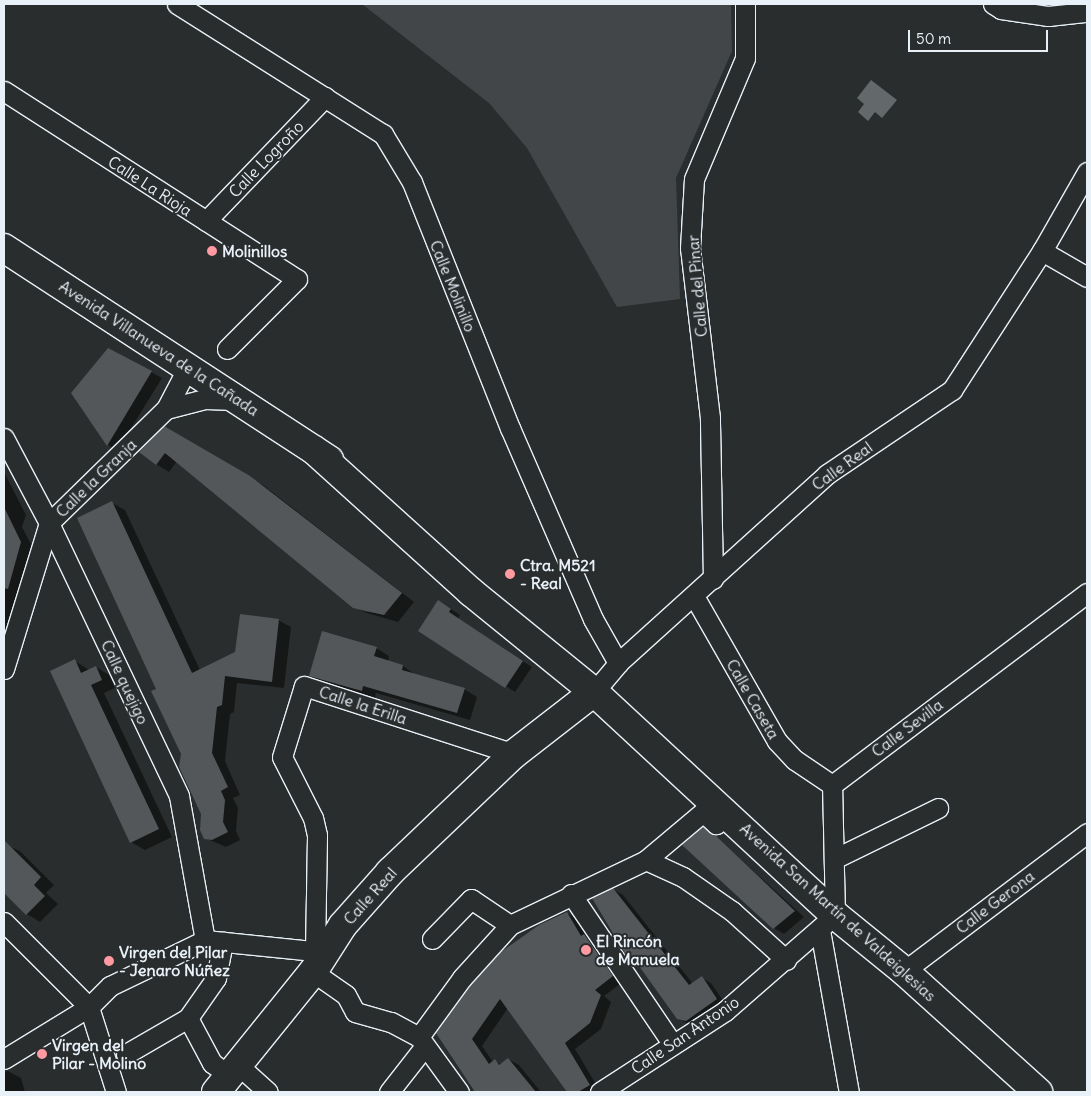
<!DOCTYPE html>
<meta charset="utf-8">
<style>
body{margin:0}
#map{position:relative;width:1091px;height:1096px;overflow:hidden;background:#2a2d2e;font-family:Delius,sans-serif}
div>[style]{position:absolute}
[style*='--x']{left:calc(var(--x)*1px);top:calc(var(--y)*1px);width:calc(var(--w)*1px);rotate:calc(var(--a)*1deg)}
.green>*{inset:0;background:#424648}
.water>*{inset:0;background:#63686b}
.shadow>*{inset:0;background:#0007}
.building>*{inset:0;background:#535759}
.roads{filter:drop-shadow(1px 0 #e8f1f8) drop-shadow(-1px 0 #e8f1f8) drop-shadow(0 1px #e8f1f8) drop-shadow(0 -1px #e8f1f8)}
.street>*{height:19px;margin:-9.5px;padding:0 9.5px;transform-origin:9.5px;border-radius:9.5px;background:#2a2d2e}
.secondary>*{height:28px;margin:-14px;padding:0 14px;transform-origin:14px;border-radius:14px;background:#2a2d2e}
.dots>*{width:14px;height:14px;translate:-50% -50%;box-sizing:border-box;border:2px solid #2a2d2e;border-radius:50%}
span{translate:-50% -50%;white-space:nowrap;text-align:center;line-height:1.15;-webkit-text-stroke:4px #2a2d2e;paint-order:stroke}
.street-label{font-size:16px;color:#e8f1f8}
.poi-label{font-size:16px;color:#e8f1f8;font-weight:700}
.left{translate:0 -50%;text-align:left}
.frame{position:absolute;inset:0;border:5px solid #e8f1f8;pointer-events:none}
.scale{position:absolute;left:908px;top:30px;width:140px;height:22px;box-sizing:border-box;border:2px solid #e8f1f8;border-top:0;padding-left:6px;font-size:15px;line-height:18px;white-space:nowrap;color:#e8f1f8;-webkit-text-stroke:4px #2a2d2e;paint-order:stroke}
</style>
<div id="map">
<div class="green">
<i style="clip-path:polygon(362px 4px,731px 4px,732px 51px,676px 178px,680px 299px,617px 307px,527px 148px,489px 103px)"></i>
</div>
<div class="water">
<i style="clip-path:polygon(871px 80px,897px 100px,882px 118px,875px 112px,868px 121px,858px 112px,864px 104px,857px 98px)"></i>
</div>
<div class="shadow">
<i style="clip-path:polygon(109px 349px,162px 378px,117px 451px,108px 445px,72px 393px)"></i>
<i style="clip-path:polygon(165px 428px,263px 485px,414px 602px,398px 622px,360px 611px,391px 615px,355px 607px,177px 461px,169px 472px,156px 464px)"></i>
<i style="clip-path:polygon(4px 472px,26px 515px,22px 527px,34px 550px,4px 658px)"></i>
<i style="clip-path:polygon(112px 503px,125px 510px,200px 670px,237px 653px,278px 620px,291px 627px,284px 688px,237px 683px,234px 712px,230px 714px,225px 761px,240px 795px,233px 798px,238px 808px,236px 831px,240px 840px,226px 847px,205px 838px,202px 814px,158px 689px)"></i>
<i style="clip-path:polygon(448px 607px,460px 615px,458px 619px,532px 667px,515px 692px,420px 631px)"></i>
<i style="clip-path:polygon(376px 648px,389px 656px,388px 662px,403px 666px,416px 675px,464px 689px,477px 697px,470px 720px,376px 693px,375px 698px,323px 683px,310px 675px)"></i>
<i style="clip-path:polygon(75px 661px,89px 670px,96px 667px,109px 675px,115px 688px,104px 693px,172px 837px,145px 850px,131px 842px)"></i>
<i style="clip-path:polygon(713px 834px,804px 917px,784px 934px,774px 928px)"></i>
<i style="clip-path:polygon(4px 844px,20px 851px,54px 885px,46px 893px,58px 904px,40px 922px,27px 914px,4px 891px)"></i>
<i style="clip-path:polygon(613px 889px,623px 895px,693px 984px,702px 978px,711px 983px,726px 1005px,688px 1024px,678px 1018px,641px 966px,631px 961px)"></i>
<i style="clip-path:polygon(567px 913px,577px 919px,623px 982px,604px 996px,611px 1002px,601px 1029px,575px 1049px,600px 1091px,569px 1092px,508px 1008px,482px 1046px,493px 1062px,501px 1064px,508px 1059px,519px 1065px,541px 1092px,476px 1092px,438px 1033px)"></i>
<i style="clip-path:polygon(8px 1071px,21px 1078px,25px 1092px,4px 1092px,4px 1072px)"></i>
</div>
<div class="building">
<i style="clip-path:polygon(108px 348px,152px 371px,107px 446px,71px 393px)"></i>
<i style="clip-path:polygon(164px 426px,250px 476px,402px 593px,384px 615px,353px 608px,165px 453px,156px 465px,139px 452px)"></i>
<i style="clip-path:polygon(112px 501px,192px 673px,235px 652px,240px 614px,279px 619px,272px 682px,225px 676px,222px 705px,217px 707px,212px 753px,228px 787px,221px 791px,225px 800px,223px 822px,228px 832px,212px 840px,204px 839px,200px 830px,201px 814px,179px 767px,181px 754px,151px 691px,156px 689px,77px 518px)"></i>
<i style="clip-path:polygon(4px 507px,21px 542px,8px 589px,4px 588px)"></i>
<i style="clip-path:polygon(438px 600px,451px 609px,449px 612px,523px 661px,505px 688px,418px 631px)"></i>
<i style="clip-path:polygon(322px 631px,377px 647px,374px 656px,403px 665px,402px 670px,465px 688px,457px 713px,363px 686px,362px 691px,309px 676px)"></i>
<i style="clip-path:polygon(75px 659px,81px 673px,96px 666px,102px 680px,91px 685px,159px 829px,130px 843px,50px 671px)"></i>
<i style="clip-path:polygon(703px 827px,715px 835px,795px 911px,773px 929px,682px 845px)"></i>
<i style="clip-path:polygon(4px 840px,41px 877px,34px 885px,45px 896px,26px 915px,4px 893px)"></i>
<i style="clip-path:polygon(613px 888px,689px 985px,702px 976px,717px 999px,686px 1021px,677px 1019px,634px 959px,630px 962px,592px 898px)"></i>
<i style="clip-path:polygon(567px 912px,581px 936px,584px 934px,613px 976px,595px 990px,601px 995px,590px 1023px,565px 1043px,590px 1085px,578px 1092px,567px 1092px,500px 999px,472px 1039px,489px 1064px,495px 1059px,499px 1065px,508px 1058px,536px 1092px,475px 1092px,436px 1033px,471px 985px,501px 952px,539px 925px)"></i>
</div>
<div class="roads">
<div class="street">
<i style="--x:177;--y:4;--w:244;--a:32.3"></i>
<i style="--x:383;--y:134;--w:56;--a:58.9"></i>
<i style="--x:412;--y:182;--w:265;--a:68.3"></i>
<i style="--x:510;--y:428;--w:208;--a:66.5"></i>
<i style="--x:593;--y:619;--w:51;--a:60.4"></i>
<i style="--x:993;--y:4;--w:9;--a:32"></i>
<i style="--x:1001;--y:9;--w:48;--a:8.5"></i>
<i style="--x:1048;--y:16;--w:39;--a:-6"></i>
<i style="--x:4;--y:91;--w:348;--a:32.7"></i>
<i style="--x:297;--y:279;--w:99;--a:135"></i>
<i style="--x:206;--y:221;--w:172;--a:-46.2"></i>
<i style="--x:1042;--y:251;--w:52;--a:30"></i>
<i style="--x:166;--y:409;--w:40;--a:-14.4"></i>
<i style="--x:205;--y:399;--w:31;--a:2"></i>
<i style="--x:4;--y:438;--w:96;--a:62.1"></i>
<i style="--x:49;--y:523;--w:302;--a:64.5"></i>
<i style="--x:179;--y:796;--w:146;--a:79.8"></i>
<i style="--x:713;--y:579;--w:161;--a:-91.1"></i>
<i style="--x:710;--y:418;--w:171;--a:-96.7"></i>
<i style="--x:690;--y:248;--w:69;--a:-86.7"></i>
<i style="--x:694;--y:179;--w:131;--a:-67.1"></i>
<i style="--x:745;--y:58;--w:54;--a:-90"></i>
<i style="--x:694;--y:596;--w:167;--a:60.2"></i>
<i style="--x:777;--y:741;--w:26;--a:47"></i>
<i style="--x:795;--y:760;--w:45;--a:34"></i>
<i style="--x:4;--y:669;--w:153;--a:-72.9"></i>
<i style="--x:49;--y:523;--w:163;--a:-44.3"></i>
<i style="--x:166;--y:409;--w:47;--a:-62.4"></i>
<i style="--x:594;--y:692;--w:38;--a:-50"></i>
<i style="--x:618;--y:663;--w:282;--a:-42.1"></i>
<i style="--x:827;--y:474;--w:151;--a:-33.9"></i>
<i style="--x:952;--y:390;--w:166;--a:-57.1"></i>
<i style="--x:1042;--y:251;--w:91;--a:-60.3"></i>
<i style="--x:834;--y:859;--w:116;--a:-26.1"></i>
<i style="--x:646;--y:860;--w:75;--a:-40.1"></i>
<i style="--x:703;--y:812;--w:18;--a:43"></i>
<i style="--x:716;--y:824;--w:16;--a:-50"></i>
<i style="--x:571;--y:894;--w:180;--a:55.9"></i>
<i style="--x:4;--y:922;--w:120;--a:45"></i>
<i style="--x:89;--y:1007;--w:89;--a:72.4"></i>
<i style="--x:820;--y:930;--w:165;--a:79.9"></i>
<i style="--x:432;--y:939;--w:56;--a:-45.7"></i>
<i style="--x:471;--y:899;--w:47;--a:33.7"></i>
<i style="--x:315;--y:951;--w:116;--a:-89"></i>
<i style="--x:317;--y:835;--w:17;--a:-103"></i>
<i style="--x:313;--y:818;--w:68;--a:-116.9"></i>
<i style="--x:282;--y:757;--w:74;--a:-72.8"></i>
<i style="--x:304;--y:686;--w:221;--a:17.9"></i>
<i style="--x:904;--y:971;--w:229;--a:-37"></i>
<i style="--x:313;--y:972;--w:40;--a:34.9"></i>
<i style="--x:346;--y:995;--w:19;--a:62"></i>
<i style="--x:355;--y:1012;--w:37;--a:16"></i>
<i style="--x:391;--y:1022;--w:32;--a:28"></i>
<i style="--x:419;--y:1037;--w:68;--a:54"></i>
<i style="--x:188;--y:1018;--w:51;--a:61.9"></i>
<i style="--x:212;--y:1063;--w:22;--a:36"></i>
<i style="--x:419;--y:1037;--w:73;--a:-53.9"></i>
<i style="--x:462;--y:978;--w:72;--a:-47.8"></i>
<i style="--x:510;--y:925;--w:151;--a:-25.5"></i>
<i style="--x:646;--y:860;--w:41;--a:24.7"></i>
<i style="--x:683;--y:877;--w:60;--a:34.8"></i>
<i style="--x:732;--y:911;--w:73;--a:42.2"></i>
<i style="--x:126;--y:1054;--w:72;--a:-30.1"></i>
<i style="--x:188;--y:1018;--w:49;--a:-55"></i>
<i style="--x:216;--y:978;--w:37;--a:-79"></i>
<i style="--x:4;--y:1059;--w:100;--a:-31.5"></i>
<i style="--x:89;--y:1007;--w:30;--a:-45"></i>
<i style="--x:110;--y:986;--w:106;--a:-25.8"></i>
<i style="--x:205;--y:940;--w:120;--a:5.8"></i>
<i style="--x:238;--y:1065;--w:40;--a:42"></i>
<i style="--x:389;--y:1092;--w:58;--a:-52"></i>
<i style="--x:600;--y:1092;--w:149;--a:-32.9"></i>
<i style="--x:725;--y:1011;--w:146;--a:-41.1"></i>
<i style="--x:835;--y:915;--w:130;--a:-91.3"></i>
<i style="--x:832;--y:785;--w:319;--a:-37"></i>
</div>
<div class="secondary">
<i style="--x:4;--y:248;--w:388;--a:33.1"></i>
<i style="--x:314;--y:450;--w:212;--a:42.1"></i>
<i style="--x:471;--y:592;--w:159;--a:39.1"></i>
<i style="--x:594;--y:692;--w:328;--a:42.8"></i>
<i style="--x:835;--y:915;--w:89;--a:39.1"></i>
<i style="--x:904;--y:971;--w:181;--a:42.1"></i>
<i style="--x:216;--y:1092;--w:154;--a:-51.1"></i>
<i style="--x:313;--y:972;--w:56;--a:-57.4"></i>
<i style="--x:343;--y:925;--w:71;--a:-48.4"></i>
<i style="--x:390;--y:872;--w:171;--a:-43.6"></i>
<i style="--x:514;--y:754;--w:101;--a:-37.8"></i>
</div>
</div>
<div class="dots">
<i style="left:212px;top:251px;background:#ff9aa2"></i>
<i style="left:510px;top:574px;background:#ff9aa2"></i>
<i style="left:586px;top:950px;background:#ff9aa2"></i>
<i style="left:109px;top:961px;background:#ff9aa2"></i>
<i style="left:42px;top:1054px;background:#ff9aa2"></i>
</div>
<div class="street-label">
<span style="left:266px;top:159px;rotate:-46deg">Calle Logroño</span>
<span style="left:150px;top:186px;rotate:33deg">Calle La Rioja</span>
<span style="left:453px;top:286px;rotate:68deg">Calle Molinillo</span>
<span style="left:697px;top:286px;rotate:-95deg">Calle del Pinar</span>
<span style="left:159px;top:348px;rotate:33deg">Avenida Villanueva de la Cañada</span>
<span style="left:842px;top:466px;rotate:-36deg">Calle Real</span>
<span style="left:96px;top:478px;rotate:-44deg">Calle la Granja</span>
<span style="left:125px;top:682px;rotate:65deg">Calle quejigo</span>
<span style="left:753px;top:699px;rotate:60deg">Calle Caseta</span>
<span style="left:363px;top:705px;rotate:18deg">Calle la Erilla</span>
<span style="left:907px;top:728px;rotate:-37deg">Calle Sevilla</span>
<span style="left:370px;top:896px;rotate:-48deg">Calle Real</span>
<span style="left:995px;top:902px;rotate:-37deg">Calle Gerona</span>
<span style="left:838px;top:912px;rotate:42deg">Avenida San Martín de Valdeiglesias</span>
<span style="left:685px;top:1035px;rotate:-34deg">Calle San Antonio</span>
</div>
<div class="poi-label">
<span class="left" style="left:222px;top:251px">Molinillos</span>
<span class="left" style="left:520px;top:574px">Ctra. M521<br>- Real</span>
<span class="left" style="left:596px;top:950px">El Rincón<br>de Manuela</span>
<span class="left" style="left:119px;top:961px">Virgen del Pilar<br>- Jenaro Núñez</span>
<span class="left" style="left:52px;top:1054px">Virgen del<br>Pilar - Molino</span>
</div>
<div class="frame"></div>
<div class="scale">50 m</div>
</div>
